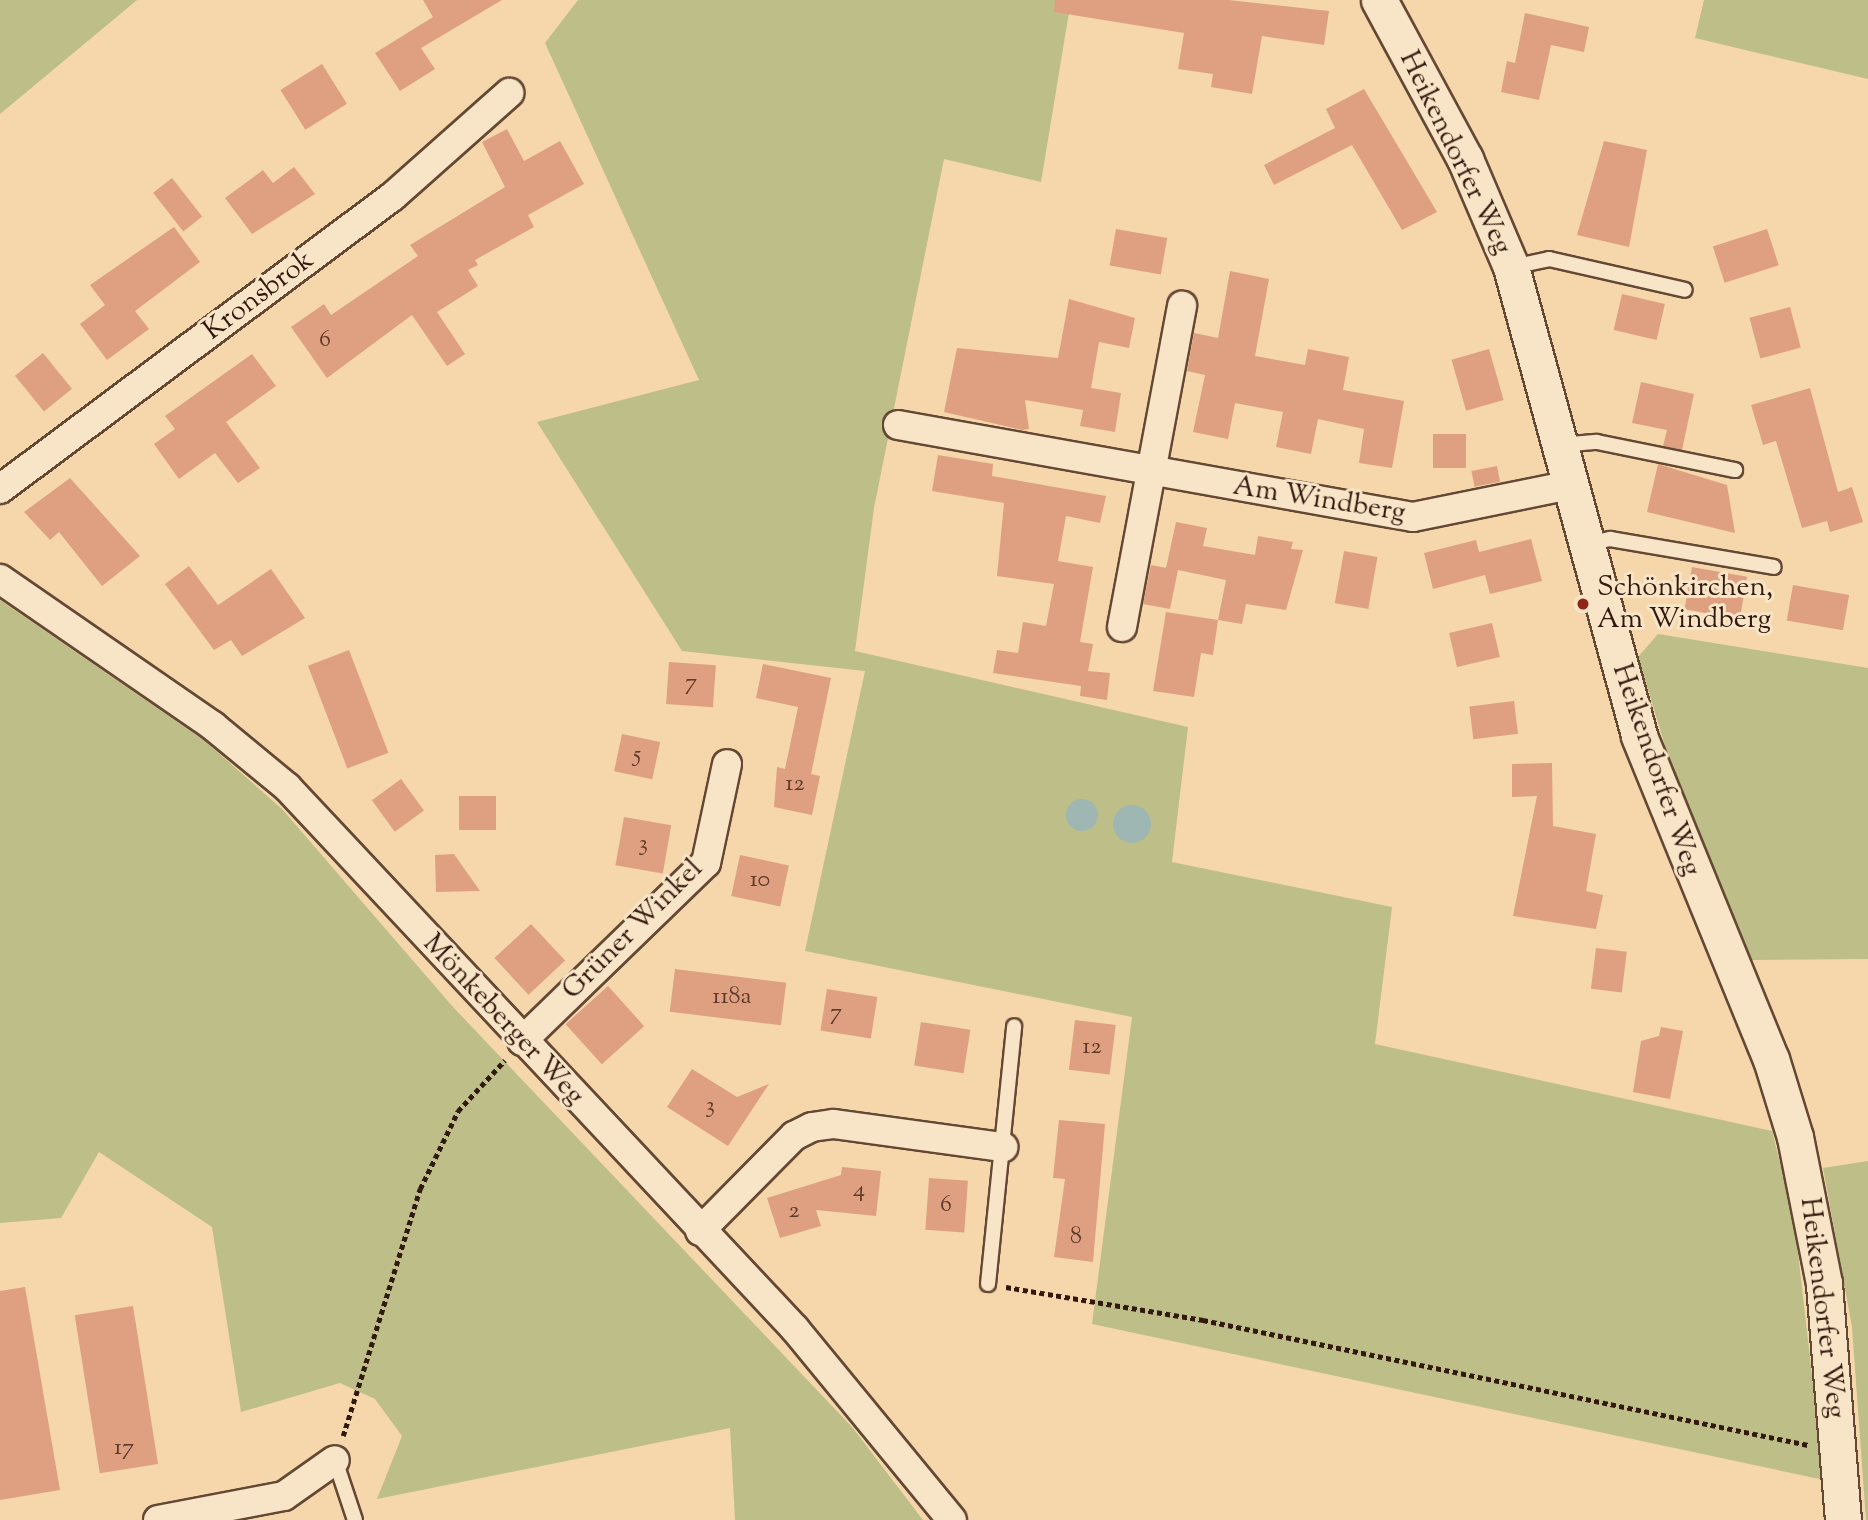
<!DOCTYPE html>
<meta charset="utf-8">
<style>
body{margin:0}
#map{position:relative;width:1868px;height:1520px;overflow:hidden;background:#f5d7ab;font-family:"Sorts Mill Goudy",serif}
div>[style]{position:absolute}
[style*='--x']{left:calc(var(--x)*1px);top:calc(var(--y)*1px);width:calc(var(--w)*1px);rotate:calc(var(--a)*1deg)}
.green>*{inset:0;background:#bdbe88}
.water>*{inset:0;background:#9fb7b2}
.round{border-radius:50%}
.building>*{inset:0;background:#dea081;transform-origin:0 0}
.path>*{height:4.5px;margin-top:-2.25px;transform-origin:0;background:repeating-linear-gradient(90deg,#33180d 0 5px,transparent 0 8.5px)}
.roads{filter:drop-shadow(2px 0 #644834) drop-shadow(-2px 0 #644834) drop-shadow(0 2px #644834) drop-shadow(0 -2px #644834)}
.service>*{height:14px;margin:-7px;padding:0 7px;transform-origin:7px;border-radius:7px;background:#f8e5c8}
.minor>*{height:28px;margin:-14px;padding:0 14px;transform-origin:14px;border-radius:14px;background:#f8e5c8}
.tertiary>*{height:35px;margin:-17.5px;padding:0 17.5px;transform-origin:17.5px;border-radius:17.5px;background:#f8e5c8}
.dots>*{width:19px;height:19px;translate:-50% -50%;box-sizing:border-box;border:4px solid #f8e5c8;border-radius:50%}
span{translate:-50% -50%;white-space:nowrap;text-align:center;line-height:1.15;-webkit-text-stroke:6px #f8e5c8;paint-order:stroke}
.number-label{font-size:24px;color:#5e3a2a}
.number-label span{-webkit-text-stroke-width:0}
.street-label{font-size:28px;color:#33180d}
.poi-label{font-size:28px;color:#33180d}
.left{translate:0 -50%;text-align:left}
</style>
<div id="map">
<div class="green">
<i style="clip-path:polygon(0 0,137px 0,0 114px)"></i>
<i style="clip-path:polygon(578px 0,1071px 0,1041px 182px,944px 159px,874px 508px,855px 651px,1188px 727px,1172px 862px,1392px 907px,1375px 1044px,1772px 1131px,1794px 1218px,1824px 1480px,1092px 1324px,1132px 1017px,805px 951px,865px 671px,682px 651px,537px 422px,699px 380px,545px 43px)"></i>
<i style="clip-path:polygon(1704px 0,1868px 0,1868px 79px,1695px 38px)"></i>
<i style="clip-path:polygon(0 600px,205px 741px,282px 809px,453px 1007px,852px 1427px,923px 1520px,735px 1520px,730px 1428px,377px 1499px,402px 1436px,375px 1399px,340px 1383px,241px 1412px,212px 1227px,99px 1152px,61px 1218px,0 1223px)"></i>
<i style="clip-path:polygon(1658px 634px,1868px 668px,1868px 959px,1752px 960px,1681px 798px,1638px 657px)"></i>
<i style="clip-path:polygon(1868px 1161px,1868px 1520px,1866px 1520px,1852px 1327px,1823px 1168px)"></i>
</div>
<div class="water">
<i class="round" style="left:1066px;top:799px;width:32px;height:32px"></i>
<i class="round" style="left:1113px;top:805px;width:38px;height:38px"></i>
</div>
<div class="building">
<i style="clip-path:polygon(423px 0,502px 0,421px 48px,435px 69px,400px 91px,375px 53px,433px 17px)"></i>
<i style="clip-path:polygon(1055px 0,1229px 0,1329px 11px,1324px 45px,1262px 36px,1252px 94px,1211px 87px,1213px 74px,1178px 69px,1184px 33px,1054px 12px)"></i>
<i style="clip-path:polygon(1525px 13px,1589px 27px,1584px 52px,1551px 45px,1539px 100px,1501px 92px,1507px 61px,1515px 63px)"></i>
<i style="left:322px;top:64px;width:47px;height:49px;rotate:58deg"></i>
<i style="clip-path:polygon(1364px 89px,1437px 212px,1402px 230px,1352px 145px,1274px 185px,1264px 165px,1335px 128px,1326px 109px)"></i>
<i style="clip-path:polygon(507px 129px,524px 161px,560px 141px,584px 184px,528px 215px,534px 227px,475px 260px,478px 265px,468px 270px,478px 286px,437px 312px,465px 354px,447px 366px,412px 315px,327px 378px,291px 327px,324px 304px,331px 315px,418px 256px,410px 245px,505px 187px,482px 142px)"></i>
<i style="clip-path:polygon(1604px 141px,1647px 150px,1629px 247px,1577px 235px)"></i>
<i style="clip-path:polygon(294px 167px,315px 194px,252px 234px,225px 198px,263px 170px,273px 183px)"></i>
<i style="left:172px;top:178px;width:49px;height:24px;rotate:52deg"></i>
<i style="clip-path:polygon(174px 227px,200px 262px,135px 311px,149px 329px,107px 360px,80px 324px,105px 305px,90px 285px)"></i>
<i style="left:1116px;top:229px;width:52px;height:37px;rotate:10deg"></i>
<i style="left:1767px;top:229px;width:38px;height:57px;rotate:72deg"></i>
<i style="clip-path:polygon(1230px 271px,1269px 279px,1255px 356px,1305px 365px,1308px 349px,1349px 357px,1343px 390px,1404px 401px,1392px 468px,1359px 463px,1364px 429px,1318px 419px,1311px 454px,1276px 447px,1283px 412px,1235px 403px,1228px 439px,1193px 432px,1205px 375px,1187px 371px,1194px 333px,1218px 338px)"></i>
<i style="left:1622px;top:294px;width:44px;height:37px;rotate:13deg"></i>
<i style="clip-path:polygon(1069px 299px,1135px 318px,1129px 348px,1099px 342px,1091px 388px,1121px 393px,1115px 432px,1080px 426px,1083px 410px,1025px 400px,1029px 429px,1022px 430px,944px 412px,957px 348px,1058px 358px)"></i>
<i style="left:1790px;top:307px;width:42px;height:42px;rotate:75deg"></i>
<i style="left:1489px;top:349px;width:53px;height:39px;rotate:74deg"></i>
<i style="left:43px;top:353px;width:46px;height:36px;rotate:51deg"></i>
<i style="clip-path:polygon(252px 354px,276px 386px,226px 422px,260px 468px,238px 483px,215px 453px,179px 479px,154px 444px,175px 429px,165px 416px)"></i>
<i style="clip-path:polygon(1641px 382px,1694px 394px,1682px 450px,1663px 446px,1667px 430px,1632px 423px)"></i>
<i style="clip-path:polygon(1810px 388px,1838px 492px,1852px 487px,1863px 522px,1830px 532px,1827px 521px,1802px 528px,1776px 441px,1763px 445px,1751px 405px)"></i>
<i style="left:1433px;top:434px;width:33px;height:34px"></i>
<i style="clip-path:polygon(938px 455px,993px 464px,992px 476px,1106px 496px,1100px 523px,1066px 516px,1058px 561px,1093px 567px,1080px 642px,1093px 644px,1088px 671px,1110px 673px,1107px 700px,1080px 696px,1081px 686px,993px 673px,997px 650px,1018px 653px,1023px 622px,1046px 626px,1054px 584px,997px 576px,1004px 503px,932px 491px)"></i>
<i style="clip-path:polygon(1658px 464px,1727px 485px,1735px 533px,1647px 512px)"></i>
<i style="left:1497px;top:466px;width:16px;height:26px;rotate:79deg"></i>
<i style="clip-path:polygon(70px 478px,140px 556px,102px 586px,59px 532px,50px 540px,24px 512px)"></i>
<i style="clip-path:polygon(1176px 522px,1207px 528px,1203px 546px,1255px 555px,1258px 536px,1293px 542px,1291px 549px,1303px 550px,1286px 610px,1246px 604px,1242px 624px,1218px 620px,1226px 580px,1178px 570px,1170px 609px,1143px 604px,1151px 565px,1177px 570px,1166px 568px)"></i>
<i style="clip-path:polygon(1531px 539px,1542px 581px,1490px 594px,1485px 575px,1433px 589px,1424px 553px,1476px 540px,1479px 552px)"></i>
<i style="left:1344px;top:551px;width:34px;height:53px;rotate:10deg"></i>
<i style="clip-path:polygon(189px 566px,218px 605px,271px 569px,305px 618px,242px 656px,231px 640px,214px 650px,165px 584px)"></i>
<i style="left:1692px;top:567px;width:56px;height:43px;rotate:10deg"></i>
<i style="left:1793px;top:585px;width:57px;height:36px;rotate:10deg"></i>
<i style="clip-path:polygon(1166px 612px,1218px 620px,1213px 655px,1201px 653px,1194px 697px,1153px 691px)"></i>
<i style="left:1492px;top:623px;width:35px;height:44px;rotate:77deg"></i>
<i style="left:349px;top:650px;width:110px;height:44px;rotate:69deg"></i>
<i style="left:669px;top:662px;width:47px;height:42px;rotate:4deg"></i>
<i style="clip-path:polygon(763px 664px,831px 678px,811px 774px,820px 776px,812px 815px,774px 807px,777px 767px,785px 769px,798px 707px,756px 698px)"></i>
<i style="left:1514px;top:701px;width:33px;height:45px;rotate:83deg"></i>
<i style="left:622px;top:734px;width:39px;height:38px;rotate:12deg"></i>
<i style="clip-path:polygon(1552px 763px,1553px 826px,1596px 834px,1586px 891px,1603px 895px,1596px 929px,1513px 916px,1537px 796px,1512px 797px,1512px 764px)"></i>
<i style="left:401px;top:779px;width:39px;height:36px;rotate:54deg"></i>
<i style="left:459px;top:796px;width:37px;height:34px"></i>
<i style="left:624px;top:817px;width:48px;height:49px;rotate:10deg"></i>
<i style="clip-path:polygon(454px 854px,480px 891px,436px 892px,435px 855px)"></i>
<i style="left:740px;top:855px;width:50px;height:42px;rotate:12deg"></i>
<i style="left:531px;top:924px;width:50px;height:50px;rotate:47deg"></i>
<i style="left:1596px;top:948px;width:31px;height:41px;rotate:7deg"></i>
<i style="left:675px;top:969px;width:112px;height:43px;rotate:7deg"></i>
<i style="left:608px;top:986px;width:54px;height:57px;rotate:48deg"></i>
<i style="left:827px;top:989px;width:51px;height:42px;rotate:9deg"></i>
<i style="left:1075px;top:1020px;width:41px;height:50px;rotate:7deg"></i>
<i style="left:921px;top:1022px;width:50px;height:44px;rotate:9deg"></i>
<i style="clip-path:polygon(1661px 1027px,1683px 1031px,1670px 1099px,1633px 1092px,1641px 1041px,1659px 1036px)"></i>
<i style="clip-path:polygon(692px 1069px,737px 1097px,769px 1084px,728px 1146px,667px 1107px)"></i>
<i style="clip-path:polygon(1059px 1120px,1105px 1124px,1093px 1262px,1054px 1257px,1065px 1179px,1053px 1178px)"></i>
<i style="clip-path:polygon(842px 1167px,881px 1171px,876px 1216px,816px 1210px,821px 1226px,780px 1238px,767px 1198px,841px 1175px)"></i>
<i style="left:929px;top:1178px;width:39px;height:52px;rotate:4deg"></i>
<i style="clip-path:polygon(25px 1287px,60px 1490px,0 1500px,0 1291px)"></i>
<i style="left:133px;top:1306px;width:160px;height:59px;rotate:81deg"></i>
</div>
<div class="path">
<i style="--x:1006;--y:1287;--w:200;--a:9.5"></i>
<i style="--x:1203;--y:1320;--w:618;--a:11.67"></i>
<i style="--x:343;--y:1436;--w:259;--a:-72.7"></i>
<i style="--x:420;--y:1189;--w:87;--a:-64"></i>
<i style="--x:458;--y:1111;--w:69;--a:-47.3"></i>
</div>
<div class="roads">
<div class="service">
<i style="--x:1512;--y:267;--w:38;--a:-12"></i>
<i style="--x:1549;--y:259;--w:139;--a:12.8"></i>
<i style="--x:1560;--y:445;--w:37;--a:-5"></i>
<i style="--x:1597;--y:442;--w:141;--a:11.5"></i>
<i style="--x:1586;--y:544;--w:25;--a:-12"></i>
<i style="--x:1610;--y:539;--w:166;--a:9.7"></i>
<i style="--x:988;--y:1284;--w:259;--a:-84.2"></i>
<i style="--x:335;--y:1460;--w:63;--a:71.6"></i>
</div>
<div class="minor">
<i style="--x:898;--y:425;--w:523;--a:10.13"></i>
<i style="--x:1413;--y:517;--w:160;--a:-11.5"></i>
<i style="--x:0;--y:489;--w:489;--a:-36.7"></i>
<i style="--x:392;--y:197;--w:157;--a:-41.6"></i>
<i style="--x:0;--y:579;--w:259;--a:34.6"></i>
<i style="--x:213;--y:726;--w:96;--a:39.5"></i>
<i style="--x:287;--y:787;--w:743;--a:46.85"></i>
<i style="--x:795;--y:1329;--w:247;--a:50.6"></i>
<i style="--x:1122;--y:627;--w:327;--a:-79.4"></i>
<i style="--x:522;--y:1041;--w:256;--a:-44.1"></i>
<i style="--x:706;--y:863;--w:101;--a:-78"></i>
<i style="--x:700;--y:1231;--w:134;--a:-45.3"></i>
<i style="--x:794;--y:1136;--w:20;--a:-27"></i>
<i style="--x:812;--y:1127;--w:22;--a:-8"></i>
<i style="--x:834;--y:1124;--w:171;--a:7.8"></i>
<i style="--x:158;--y:1520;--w:128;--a:-10.8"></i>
<i style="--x:284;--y:1496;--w:62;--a:-35.2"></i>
</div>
<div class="tertiary">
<i style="--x:1379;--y:0;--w:181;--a:61.6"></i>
<i style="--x:1465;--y:159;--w:117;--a:66.9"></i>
<i style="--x:1511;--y:267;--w:486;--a:74.7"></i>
<i style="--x:1639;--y:736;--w:349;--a:67.8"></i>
<i style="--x:1771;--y:1059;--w:82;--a:72.9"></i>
<i style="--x:1795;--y:1137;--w:150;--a:78.8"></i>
<i style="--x:1824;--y:1284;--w:237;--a:85.4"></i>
</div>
</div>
<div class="dots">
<i style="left:1583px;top:604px;background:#8f2418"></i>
</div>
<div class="number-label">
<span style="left:325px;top:341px">6</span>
<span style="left:691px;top:684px">7</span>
<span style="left:637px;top:756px">5</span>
<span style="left:795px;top:785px">12</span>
<span style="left:643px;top:845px">3</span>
<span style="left:760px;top:881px">10</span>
<span style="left:732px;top:998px">118a</span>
<span style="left:836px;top:1014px">7</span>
<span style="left:1092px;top:1048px">12</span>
<span style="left:710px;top:1107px">3</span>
<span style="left:859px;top:1191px">4</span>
<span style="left:946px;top:1206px">6</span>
<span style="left:794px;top:1212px">2</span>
<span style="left:1076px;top:1238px">8</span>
<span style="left:124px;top:1449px">17</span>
</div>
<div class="street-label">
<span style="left:1455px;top:153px;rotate:64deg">Heikendorfer Weg</span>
<span style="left:259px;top:296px;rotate:-37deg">Kronsbrok</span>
<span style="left:1319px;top:500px;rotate:9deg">Am Windberg</span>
<span style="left:1656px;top:770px;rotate:71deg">Heikendorfer Weg</span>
<span style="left:633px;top:930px;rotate:-45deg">Grüner Winkel</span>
<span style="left:503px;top:1020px;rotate:47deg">Mönkeberger Weg</span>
<span style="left:1822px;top:1308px;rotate:83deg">Heikendorfer Weg</span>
</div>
<div class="poi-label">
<span class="left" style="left:1597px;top:604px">Schönkirchen,<br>Am Windberg</span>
</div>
</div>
